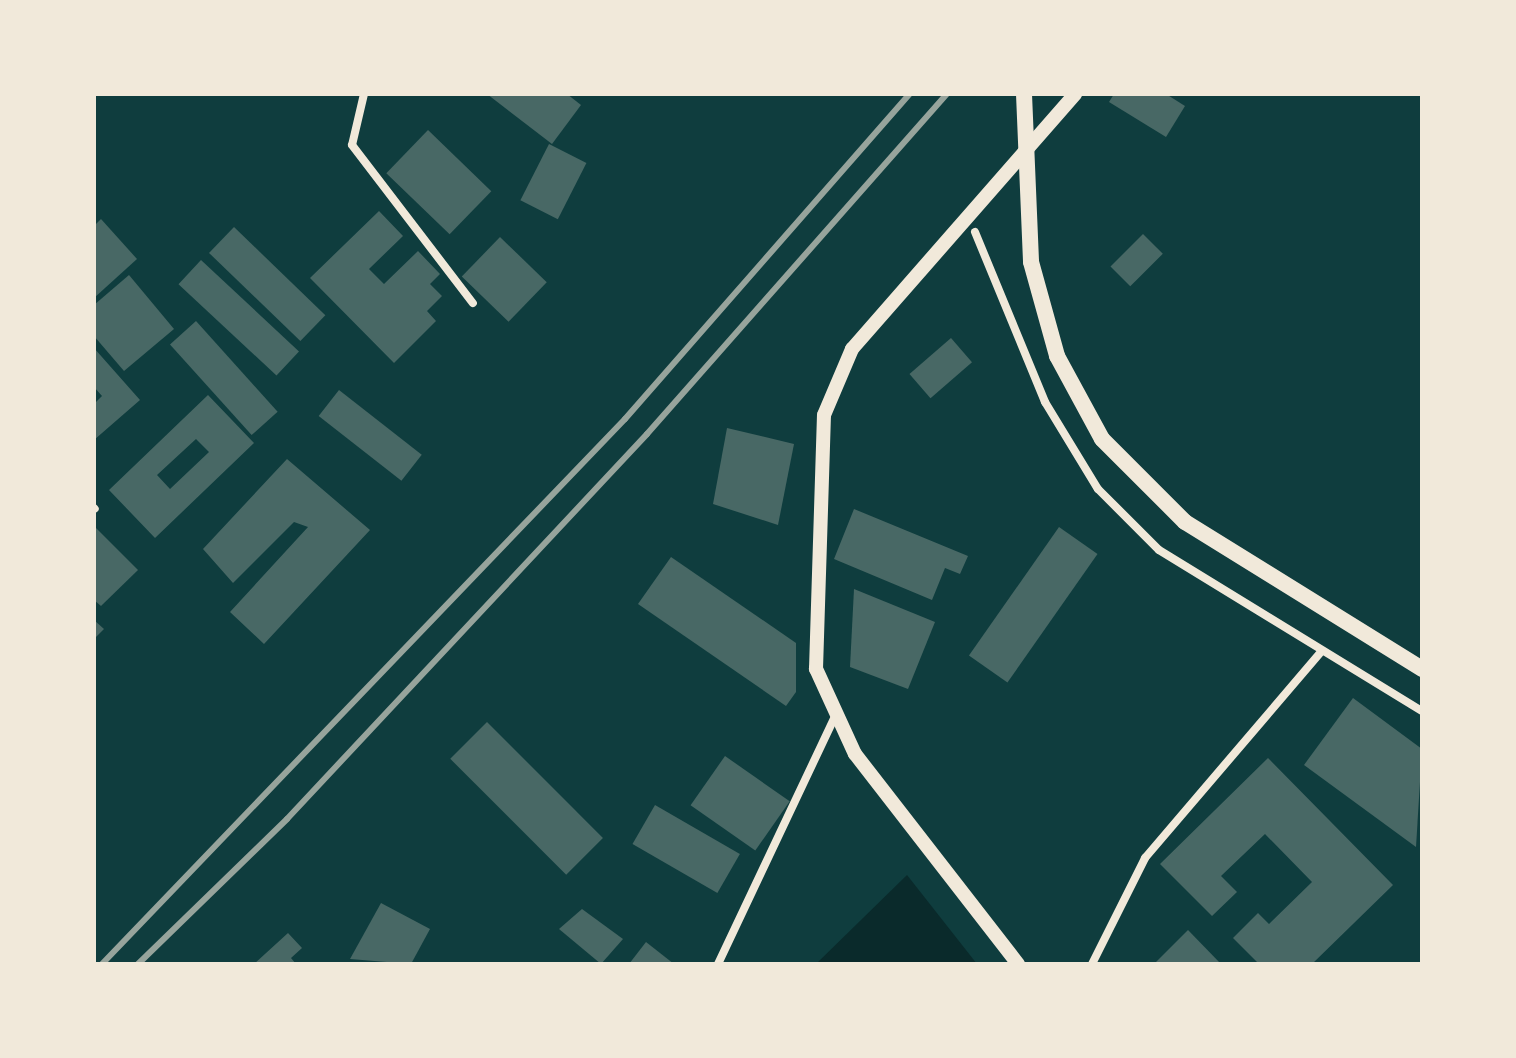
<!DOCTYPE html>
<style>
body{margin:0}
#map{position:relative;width:1516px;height:1058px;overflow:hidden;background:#0f3d3e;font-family:Poppins,sans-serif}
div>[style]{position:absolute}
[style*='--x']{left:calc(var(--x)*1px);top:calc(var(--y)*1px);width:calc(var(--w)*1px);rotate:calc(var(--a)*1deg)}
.water>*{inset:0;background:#0a2a2b}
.building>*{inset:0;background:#486865;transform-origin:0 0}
.minor>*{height:8px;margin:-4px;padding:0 4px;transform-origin:4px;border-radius:4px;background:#f1e9da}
.tertiary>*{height:14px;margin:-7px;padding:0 7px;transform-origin:7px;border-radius:7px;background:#f1e9da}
.secondary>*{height:16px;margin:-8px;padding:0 8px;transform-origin:8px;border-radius:8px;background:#f1e9da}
.rail>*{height:6px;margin:-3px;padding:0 3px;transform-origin:3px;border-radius:3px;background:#97a49c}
span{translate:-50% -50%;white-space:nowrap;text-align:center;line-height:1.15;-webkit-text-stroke:8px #f1e9da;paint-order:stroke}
.frame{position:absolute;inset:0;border:96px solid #f1e9da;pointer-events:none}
</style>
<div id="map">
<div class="water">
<i style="clip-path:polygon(907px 875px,977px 964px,816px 964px)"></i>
</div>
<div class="building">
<i style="clip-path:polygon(487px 94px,567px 94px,581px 105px,552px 144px)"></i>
<i style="clip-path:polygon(1114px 94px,1166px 94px,1185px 106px,1166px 137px,1109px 102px)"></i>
<i style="left:428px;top:130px;width:88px;height:60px;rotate:44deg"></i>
<i style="left:549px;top:144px;width:42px;height:63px;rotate:27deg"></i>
<i style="clip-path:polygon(379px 211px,403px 236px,369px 269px,384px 284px,418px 251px,440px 274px,430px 284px,442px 296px,427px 311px,436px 321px,394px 363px,310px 278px)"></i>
<i style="clip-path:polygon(101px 219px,137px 259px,94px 298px,94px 226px)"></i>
<i style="left:234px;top:227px;width:127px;height:36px;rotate:44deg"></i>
<i style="left:1143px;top:234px;width:28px;height:46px;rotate:45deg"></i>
<i style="left:500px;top:237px;width:65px;height:55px;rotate:44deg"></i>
<i style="left:201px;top:260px;width:134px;height:33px;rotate:43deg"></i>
<i style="clip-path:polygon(129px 275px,174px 329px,124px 371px,94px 336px,94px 305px)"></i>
<i style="left:196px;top:321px;width:122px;height:35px;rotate:48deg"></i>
<i style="left:951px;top:338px;width:32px;height:55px;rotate:49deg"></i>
<i style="clip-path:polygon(94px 348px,140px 400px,94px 440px,94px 404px,102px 396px,94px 387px)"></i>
<i style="left:339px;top:390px;width:105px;height:33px;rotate:38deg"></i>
<i style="clip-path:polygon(evenodd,208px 395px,254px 443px,155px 538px,109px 490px,208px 395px,196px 439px,209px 452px,170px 489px,157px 475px,196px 439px)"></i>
<i style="clip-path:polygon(727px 428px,794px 444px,778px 525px,713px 504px)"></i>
<i style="clip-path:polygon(287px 459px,370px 530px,264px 644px,230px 612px,308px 527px,294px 522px,233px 583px,203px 549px)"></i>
<i style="clip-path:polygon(854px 509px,968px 556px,960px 574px,945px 568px,932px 600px,834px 559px)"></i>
<i style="clip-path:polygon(94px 526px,138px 570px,101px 606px,94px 600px)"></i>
<i style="left:1059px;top:527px;width:47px;height:157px;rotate:35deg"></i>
<i style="clip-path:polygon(671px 557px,796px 643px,796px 692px,786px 706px,638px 604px)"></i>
<i style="clip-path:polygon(854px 589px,935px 622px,908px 689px,850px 667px)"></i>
<i style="clip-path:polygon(94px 620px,104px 629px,94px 639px)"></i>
<i style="clip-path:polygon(1353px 698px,1422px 749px,1416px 847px,1304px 765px)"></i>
<i style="left:487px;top:722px;width:164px;height:52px;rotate:45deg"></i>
<i style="left:725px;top:756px;width:79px;height:60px;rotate:35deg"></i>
<i style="clip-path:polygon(1268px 758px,1393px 885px,1312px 964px,1259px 964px,1233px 938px,1258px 913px,1269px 924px,1312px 882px,1265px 834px,1221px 876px,1237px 892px,1212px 916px,1160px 864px)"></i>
<i style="left:655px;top:805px;width:98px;height:45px;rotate:30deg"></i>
<i style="clip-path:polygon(381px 903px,430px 929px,411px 964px,350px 959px)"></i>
<i style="clip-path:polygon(582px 909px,623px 939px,601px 964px,559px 929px)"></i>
<i style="clip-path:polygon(1188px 930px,1221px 964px,1154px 964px)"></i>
<i style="clip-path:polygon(288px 933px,302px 948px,291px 958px,296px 964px,254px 964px)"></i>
<i style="clip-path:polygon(646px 942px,674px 964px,629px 964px)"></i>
</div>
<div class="minor">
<i style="--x:364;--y:94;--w:52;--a:103.2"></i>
<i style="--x:352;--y:145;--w:199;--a:52.6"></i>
<i style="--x:975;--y:232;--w:184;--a:67.6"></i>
<i style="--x:1045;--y:402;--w:102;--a:58.7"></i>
<i style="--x:1098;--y:489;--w:86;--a:45"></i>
<i style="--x:1159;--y:550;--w:308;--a:31.5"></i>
<i style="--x:94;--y:508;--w:1;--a:45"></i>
<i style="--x:718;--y:964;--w:274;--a:-64.7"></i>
<i style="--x:1092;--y:964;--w:119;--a:-63.4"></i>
<i style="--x:1145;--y:858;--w:270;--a:-49.5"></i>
</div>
<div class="tertiary">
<i style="--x:1018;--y:964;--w:266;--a:-127.8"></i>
<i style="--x:855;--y:754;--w:94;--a:-114.6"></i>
<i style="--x:816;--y:669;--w:254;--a:-88.2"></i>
<i style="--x:824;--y:415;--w:72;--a:-67"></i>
<i style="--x:852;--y:349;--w:339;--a:-48.8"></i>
</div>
<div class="secondary">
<i style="--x:1024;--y:94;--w:168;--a:87.6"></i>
<i style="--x:1031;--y:262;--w:98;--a:74.5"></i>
<i style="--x:1057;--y:356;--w:94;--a:61.5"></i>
<i style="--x:1102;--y:439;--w:117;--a:45"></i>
<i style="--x:1185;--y:522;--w:279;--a:31.8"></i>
</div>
<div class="rail">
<i style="--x:102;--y:964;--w:755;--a:-46.18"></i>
<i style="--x:625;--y:419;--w:432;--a:-48.8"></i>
<i style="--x:138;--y:964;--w:208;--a:-44.2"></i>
<i style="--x:287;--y:819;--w:527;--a:-46.92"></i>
<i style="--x:647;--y:434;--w:453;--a:-48.6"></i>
</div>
<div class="frame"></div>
</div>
